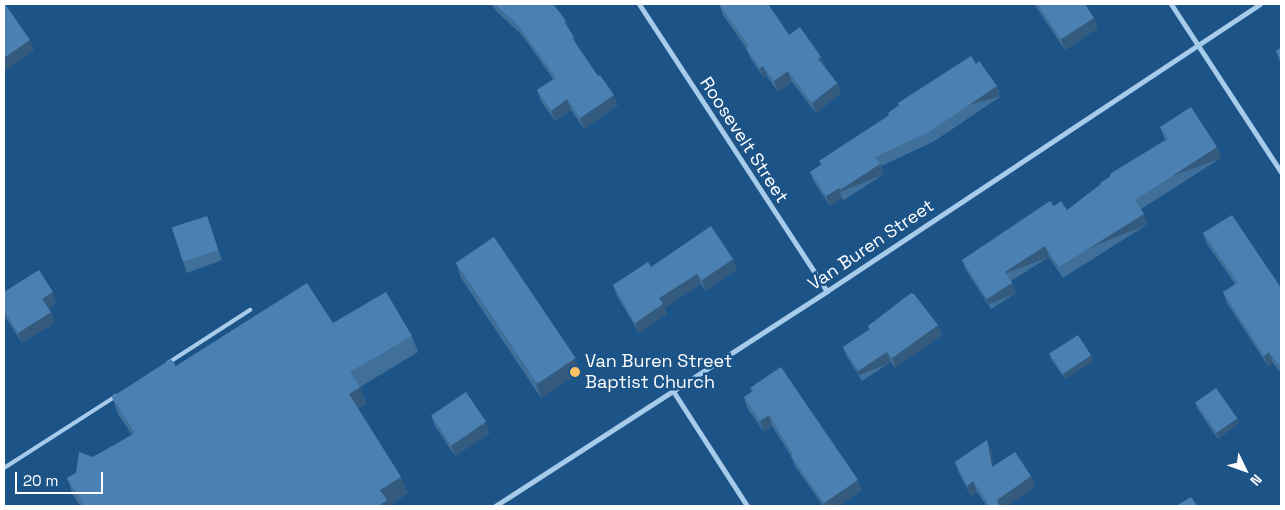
<!DOCTYPE html>
<style>
body{margin:0}
#map{position:relative;width:1285px;height:510px;overflow:hidden;background:#1d5488;font-family:"Space Grotesk",sans-serif}
div>[style]{position:absolute}
[style*='--x']{left:calc(var(--x)*1px);top:calc(var(--y)*1px);width:calc(var(--w)*1px);rotate:calc(var(--a)*1deg)}
.service>*{height:4px;margin:-2px;padding:0 2px;transform-origin:2px;border-radius:2px;background:#a7cbeb}
.minor>*{height:5px;margin:-2.5px;padding:0 2.5px;transform-origin:2.5px;border-radius:2.5px;background:#a7cbeb}
.wall>*{inset:0;background:#406f99}
.shaded-wall>*{inset:0;background:#345a7d;transform-origin:0 0}
.building>*{inset:0;background:#4a81b2;transform-origin:0 0}
.dots>*{width:14px;height:14px;translate:-50% -50%;box-sizing:border-box;border:2px solid #1d5488;border-radius:50%}
span{translate:-50% -50%;white-space:nowrap;text-align:center;line-height:1.15;-webkit-text-stroke:5px #1d5488;paint-order:stroke}
.street-label{font-size:18px;color:#fff}
.poi-label{font-size:18px;color:#fff}
.left{translate:0 -50%;text-align:left}
.frame{position:absolute;inset:0;border:5px solid #fff;pointer-events:none}
.north{position:absolute;left:1220px;top:445px;width:50px;height:50px;-webkit-text-stroke:4px #1d5488;paint-order:stroke;rotate:132deg;font-size:14px;font-weight:700;line-height:20px;text-align:center;color:#fff}
.north::after{content:'';display:block;margin:auto;width:18px;height:22px;background:#fff;clip-path:polygon(50% 0,100% 100%,50% 72%,0 100%)}
.scale{position:absolute;left:15px;top:472px;width:88px;height:22px;box-sizing:border-box;border:2px solid #fff;border-top:0;padding-left:6px;font-size:15px;line-height:18px;white-space:nowrap;color:#fff;-webkit-text-stroke:4px #1d5488;paint-order:stroke}
</style>
<div id="map">
<div class="service">
<i style="--x:168;--y:363;--w:98;--a:-32.9"></i>
<i style="--x:4;--y:468;--w:133;--a:-32.7"></i>
</div>
<div class="minor">
<i style="--x:639;--y:4;--w:343;--a:56.8"></i>
<i style="--x:1171;--y:4;--w:201;--a:56.8"></i>
<i style="--x:673;--y:391;--w:137;--a:57.2"></i>
<i style="--x:495;--y:506;--w:396;--a:-32.9"></i>
<i style="--x:827;--y:291;--w:519;--a:-33.54"></i>
</div>
<div class="wall">
<i style="clip-path:polygon(491px 4px,553px 4px,566px 21px,570px 31px,577px 46px,618px 105px,584px 129px,571px 110px,555px 121px,541px 101px,537px 90px,553px 79px,522px 35px,498px 13px)"></i>
<i style="clip-path:polygon(719px 4px,768px 4px,789px 35px,821px 57px,825px 67px,837px 83px,841px 93px,816px 113px,792px 82px,778px 92px,767px 76px,764px 78px,750px 58px,746px 48px,723px 15px)"></i>
<i style="clip-path:polygon(1034px 4px,1085px 4px,1098px 28px,1065px 50px)"></i>
<i style="clip-path:polygon(1281px 48px,1281px 65px,1276px 51px)"></i>
<i style="clip-path:polygon(976px 64px,997px 86px,1000px 97px,933px 142px,881px 166px,884px 174px,844px 200px,842px 198px,830px 206px,814px 182px,810px 172px,821px 165px,819px 161px,889px 115px,888px 113px)"></i>
<i style="clip-path:polygon(1160px 127px,1217px 147px,1221px 158px,1141px 209px,1148px 224px,1063px 278px,1049px 257px,1011px 281px,1016px 293px,991px 309px,966px 270px,962px 260px,1054px 206px,1067px 210px,1101px 185px,1111px 176px,1110px 174px,1165px 140px)"></i>
<i style="clip-path:polygon(207px 216px,222px 260px,187px 273px,183px 262px)"></i>
<i style="clip-path:polygon(1203px 233px,1281px 288px,1281px 373px,1273px 363px,1268px 366px,1227px 303px,1223px 292px,1235px 284px,1207px 244px)"></i>
<i style="clip-path:polygon(733px 259px,737px 269px,705px 291px,701px 284px,664px 308px,667px 314px,639px 333px,617px 296px,613px 285px,651px 267px)"></i>
<i style="clip-path:polygon(456px 263px,580px 372px,541px 398px,461px 278px)"></i>
<i style="clip-path:polygon(4px 292px,56px 303px,48px 308px,51px 312px,54px 323px,22px 343px,4px 315px)"></i>
<i style="clip-path:polygon(938px 325px,942px 335px,895px 368px,891px 362px,862px 381px,847px 357px,843px 347px,869px 330px,868px 326px)"></i>
<i style="clip-path:polygon(412px 336px,418px 352px,360px 387px,366px 404px,358px 409px,401px 477px,408px 493px,389px 506px,80px 506px,73px 495px,67px 478px,76px 473px,93px 457px,132px 435px,118px 414px,112px 397px,176px 366px)"></i>
<i style="clip-path:polygon(1049px 353px,1091px 355px,1093px 361px,1065px 379px,1051px 359px)"></i>
<i style="clip-path:polygon(750px 388px,862px 490px,839px 506px,823px 506px,795px 466px,791px 456px,772px 426px,764px 432px,747px 408px,744px 397px,752px 392px)"></i>
<i style="clip-path:polygon(1195px 402px,1237px 418px,1239px 423px,1218px 439px,1197px 408px)"></i>
<i style="clip-path:polygon(431px 415px,490px 433px,455px 456px,435px 426px)"></i>
<i style="clip-path:polygon(987px 440px,991px 451px,993px 466px,1031px 476px,1035px 487px,1007px 506px,987px 506px,977px 492px,971px 496px,959px 473px,955px 462px)"></i>
</div>
<div class="shaded-wall">
<i style="clip-path:polygon(1094px 18px,1098px 28px,1065px 50px,1061px 39px)"></i>
<i style="clip-path:polygon(566px 21px,570px 31px,564px 22px)"></i>
<i style="clip-path:polygon(30px 40px,34px 51px,4px 71px,4px 58px)"></i>
<i style="clip-path:polygon(821px 57px,825px 67px,818px 59px)"></i>
<i style="left:763px;top:66px;width:11px;height:4px;rotate:68deg"></i>
<i style="clip-path:polygon(788px 71px,792px 82px,778px 92px,774px 81px)"></i>
<i style="clip-path:polygon(837px 83px,841px 93px,816px 113px,812px 103px)"></i>
<i style="left:997px;top:86px;width:11px;height:82px;rotate:75deg"></i>
<i style="clip-path:polygon(614px 95px,618px 105px,584px 129px,580px 118px)"></i>
<i style="clip-path:polygon(567px 99px,571px 110px,555px 121px,551px 111px)"></i>
<i style="left:1217px;top:147px;width:12px;height:98px;rotate:70deg"></i>
<i style="left:880px;top:164px;width:11px;height:48px;rotate:68deg"></i>
<i style="clip-path:polygon(839px 188px,842px 198px,830px 206px,826px 196px)"></i>
<i style="left:1144px;top:214px;width:11px;height:100px;rotate:68deg"></i>
<i style="left:1045px;top:246px;width:12px;height:48px;rotate:70deg"></i>
<i style="clip-path:polygon(733px 259px,737px 269px,705px 291px,702px 280px)"></i>
<i style="clip-path:polygon(697px 274px,701px 284px,664px 308px,667px 314px,639px 333px,635px 323px,659px 298px)"></i>
<i style="left:1012px;top:283px;width:11px;height:30px;rotate:68deg"></i>
<i style="clip-path:polygon(53px 292px,56px 303px,46px 309px,42px 299px)"></i>
<i style="clip-path:polygon(51px 312px,54px 323px,22px 343px,18px 333px)"></i>
<i style="clip-path:polygon(938px 325px,942px 335px,895px 368px,892px 358px)"></i>
<i style="left:887px;top:352px;width:11px;height:35px;rotate:68deg"></i>
<i style="clip-path:polygon(1269px 352px,1273px 363px,1268px 366px,1264px 356px)"></i>
<i style="clip-path:polygon(1091px 355px,1093px 361px,1065px 379px,1063px 374px)"></i>
<i style="clip-path:polygon(575px 358px,580px 372px,541px 398px,536px 383px)"></i>
<i style="clip-path:polygon(360px 387px,366px 404px,355px 411px,349px 394px)"></i>
<i style="clip-path:polygon(769px 415px,772px 426px,764px 432px,760px 421px)"></i>
<i style="clip-path:polygon(1237px 418px,1239px 423px,1218px 439px,1216px 433px)"></i>
<i style="clip-path:polygon(486px 422px,490px 433px,455px 456px,451px 446px)"></i>
<i style="clip-path:polygon(987px 440px,991px 451px,996px 478px,992px 467px)"></i>
<i style="clip-path:polygon(1031px 476px,1035px 487px,1007px 506px,999px 506px,997px 500px)"></i>
<i style="clip-path:polygon(401px 477px,408px 493px,389px 506px,378px 506px,380px 490px)"></i>
<i style="clip-path:polygon(858px 480px,862px 490px,839px 506px,825px 506px,824px 503px)"></i>
<i style="clip-path:polygon(973px 481px,977px 492px,971px 496px,967px 486px)"></i>
</div>
<div class="building">
<i style="clip-path:polygon(4px 4px,5px 4px,30px 40px,4px 58px)"></i>
<i style="clip-path:polygon(495px 4px,553px 4px,566px 21px,564px 22px,574px 37px,572px 38px,598px 76px,600px 75px,614px 95px,580px 118px,567px 99px,551px 111px,537px 90px,556px 78px,518px 25px)"></i>
<i style="clip-path:polygon(719px 4px,768px 4px,789px 35px,800px 27px,821px 57px,818px 59px,837px 83px,812px 103px,788px 71px,774px 81px,763px 66px,760px 68px,746px 48px,749px 46px)"></i>
<i style="clip-path:polygon(1037px 4px,1085px 4px,1094px 18px,1061px 39px)"></i>
<i style="clip-path:polygon(1281px 48px,1281px 60px,1276px 51px)"></i>
<i style="clip-path:polygon(971px 56px,976px 64px,979px 61px,997px 86px,929px 132px,875px 157px,880px 164px,840px 190px,839px 188px,826px 196px,810px 172px,822px 164px,819px 161px,890px 115px,888px 113px,899px 105px,898px 103px)"></i>
<i style="clip-path:polygon(1191px 107px,1217px 147px,1135px 200px,1144px 214px,1059px 267px,1045px 246px,1005px 272px,1012px 283px,987px 299px,962px 260px,1050px 201px,1054px 206px,1061px 201px,1067px 210px,1101px 184px,1100px 183px,1111px 176px,1110px 174px,1168px 139px,1160px 127px)"></i>
<i style="clip-path:polygon(1232px 215px,1281px 288px,1281px 367px,1269px 352px,1264px 356px,1223px 292px,1238px 283px,1203px 233px)"></i>
<i style="left:207px;top:216px;width:36px;height:37px;rotate:72deg"></i>
<i style="clip-path:polygon(711px 226px,733px 259px,702px 280px,697px 274px,659px 298px,663px 304px,635px 323px,613px 285px,648px 262px,651px 267px)"></i>
<i style="left:494px;top:237px;width:146px;height:46px;rotate:56deg"></i>
<i style="clip-path:polygon(39px 270px,53px 292px,42px 299px,51px 312px,18px 333px,4px 310px,4px 292px)"></i>
<i style="clip-path:polygon(307px 283px,333px 323px,386px 292px,412px 336px,350px 372px,360px 387px,349px 394px,401px 477px,380px 490px,387px 500px,378px 506px,85px 506px,67px 478px,76px 473px,79px 452px,93px 457px,135px 433px,112px 397px,171px 359px,176px 366px)"></i>
<i style="clip-path:polygon(911px 293px,914px 294px,938px 325px,892px 358px,887px 352px,858px 371px,843px 347px,870px 329px,868px 326px)"></i>
<i style="left:1078px;top:335px;width:24px;height:34px;rotate:57deg"></i>
<i style="clip-path:polygon(781px 367px,858px 480px,824px 503px,791px 456px,793px 454px,769px 415px,760px 421px,744px 397px,753px 391px,750px 388px)"></i>
<i style="left:1216px;top:388px;width:37px;height:25px;rotate:55deg"></i>
<i style="left:466px;top:392px;width:36px;height:42px;rotate:56deg"></i>
<i style="clip-path:polygon(987px 440px,992px 467px,1015px 452px,1031px 476px,997px 500px,999px 506px,990px 506px,973px 481px,967px 486px,955px 462px)"></i>
<i style="clip-path:polygon(1191px 497px,1197px 506px,1176px 506px)"></i>
</div>
<div class="dots">
<i style="left:575px;top:372px;background:#fbc365"></i>
</div>
<div class="street-label">
<span style="left:744px;top:140px;rotate:57deg">Roosevelt Street</span>
<span style="left:871px;top:245px;rotate:-34deg">Van Buren Street</span>
</div>
<div class="poi-label">
<span class="left" style="left:585px;top:372px">Van Buren Street<br>Baptist Church</span>
</div>
<div class="frame"></div>
<div class="north">N</div>
<div class="scale">20 m</div>
</div>
